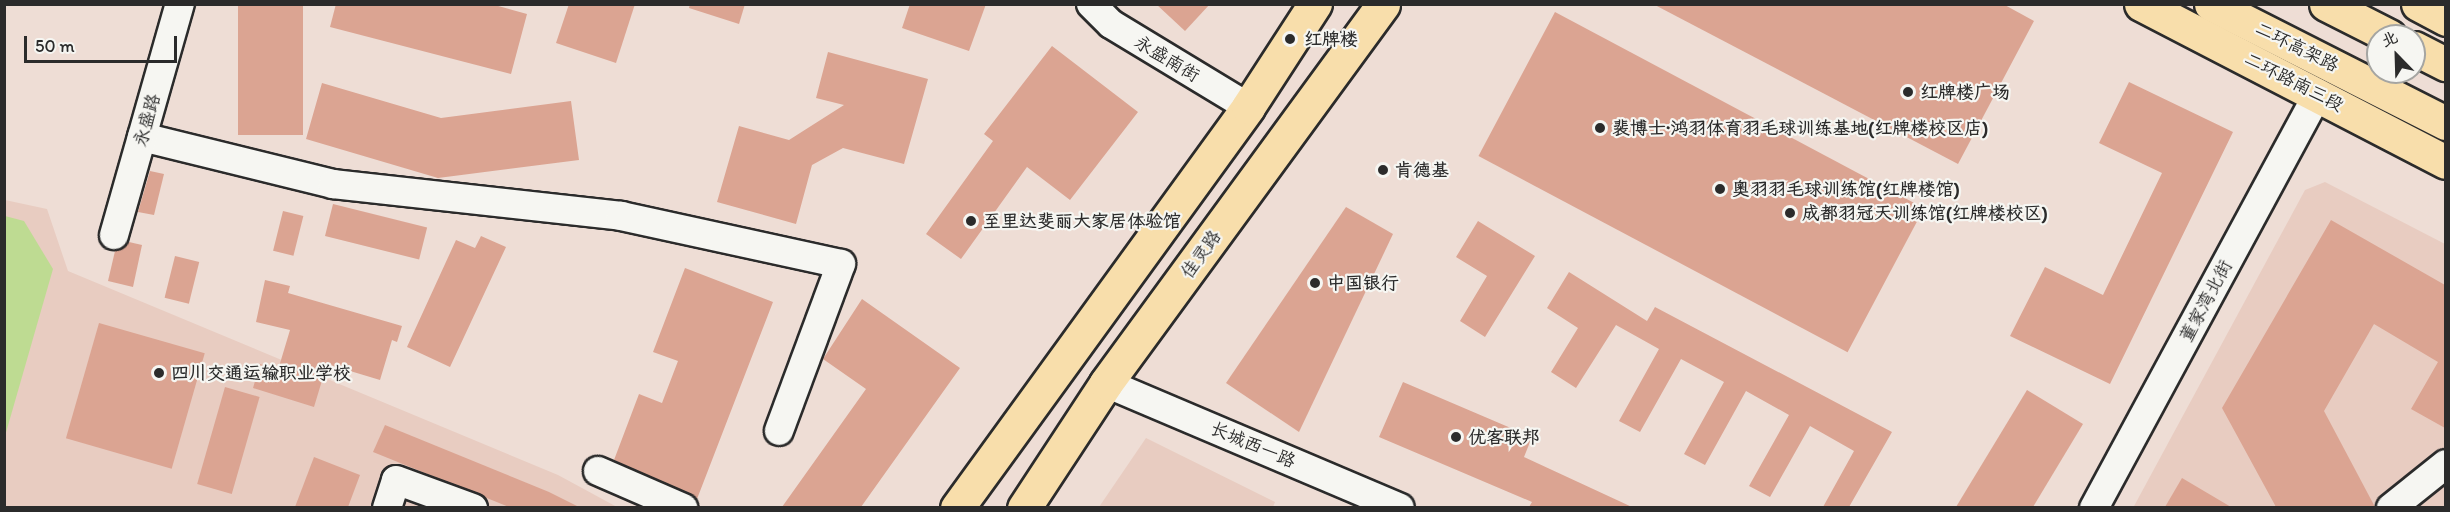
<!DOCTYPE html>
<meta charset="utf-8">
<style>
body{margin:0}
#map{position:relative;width:2450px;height:512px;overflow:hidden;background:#eeddd5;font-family:Itim,"LXGW WenKai TC",sans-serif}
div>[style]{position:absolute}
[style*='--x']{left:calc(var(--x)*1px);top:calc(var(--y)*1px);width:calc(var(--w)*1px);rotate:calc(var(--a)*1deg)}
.built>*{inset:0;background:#e8ccc1}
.green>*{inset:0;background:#bedb92}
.building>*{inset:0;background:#dba492;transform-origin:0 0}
.roads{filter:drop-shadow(2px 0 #2b2b2b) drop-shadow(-2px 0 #2b2b2b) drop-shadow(0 2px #2b2b2b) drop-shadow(0 -2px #2b2b2b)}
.minor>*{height:28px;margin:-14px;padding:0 14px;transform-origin:14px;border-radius:14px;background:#f6f6f2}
.major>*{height:33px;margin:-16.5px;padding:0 16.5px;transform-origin:16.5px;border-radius:16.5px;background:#f8deab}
.highway>*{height:33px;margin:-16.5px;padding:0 16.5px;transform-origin:16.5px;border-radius:16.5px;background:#f8deab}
.dots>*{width:16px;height:16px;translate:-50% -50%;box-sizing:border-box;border:3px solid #f6f6f2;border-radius:50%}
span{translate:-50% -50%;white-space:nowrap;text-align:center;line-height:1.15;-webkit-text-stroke:4.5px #f6f6f2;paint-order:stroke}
.poi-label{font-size:18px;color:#2b2b2b;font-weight:700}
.left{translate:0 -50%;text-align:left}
.street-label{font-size:18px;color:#2b2b2b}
.frame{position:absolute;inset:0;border:6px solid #2b2b2b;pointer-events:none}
.north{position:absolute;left:2366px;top:24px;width:60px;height:60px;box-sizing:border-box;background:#f6f6f2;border:2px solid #a5a5a2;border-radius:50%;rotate:337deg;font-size:16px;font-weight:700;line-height:24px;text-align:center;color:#2b2b2b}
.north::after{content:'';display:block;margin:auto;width:21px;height:27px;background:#2b2b2b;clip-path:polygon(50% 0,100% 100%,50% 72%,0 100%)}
.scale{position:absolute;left:24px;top:36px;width:153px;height:27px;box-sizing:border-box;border:3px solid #2b2b2b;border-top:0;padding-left:8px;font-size:18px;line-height:21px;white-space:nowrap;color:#2b2b2b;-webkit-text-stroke:4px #f6f6f2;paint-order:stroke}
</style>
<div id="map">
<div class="built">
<i style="clip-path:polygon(2325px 182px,2445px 244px,2445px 507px,2133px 508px,2305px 190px)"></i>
<i style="clip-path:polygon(5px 200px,47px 209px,68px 271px,558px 475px,617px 507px,5px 508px)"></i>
<i style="clip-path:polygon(1146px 438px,1275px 502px,1273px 507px,1099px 507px)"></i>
</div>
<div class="green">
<i style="clip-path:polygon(5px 216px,24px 221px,53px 269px,5px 436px)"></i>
</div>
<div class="building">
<i style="left:238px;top:4px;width:65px;height:131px"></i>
<i style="clip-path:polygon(336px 4px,491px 4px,527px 14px,511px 74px,330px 27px)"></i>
<i style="clip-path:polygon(569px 4px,635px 4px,616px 63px,556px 43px)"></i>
<i style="clip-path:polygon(690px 4px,745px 4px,739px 24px,689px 8px)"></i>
<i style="clip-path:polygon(910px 4px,986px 4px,969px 51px,902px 28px)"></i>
<i style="clip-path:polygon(1156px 4px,1210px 4px,1185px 31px)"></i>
<i style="clip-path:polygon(1653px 4px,2003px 4px,2034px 21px,1958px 164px)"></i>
<i style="left:1555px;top:12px;width:418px;height:163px;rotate:28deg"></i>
<i style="clip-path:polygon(1052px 46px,1138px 112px,1070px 200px,1027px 167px,961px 259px,926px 234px,993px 141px,984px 134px)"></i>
<i style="clip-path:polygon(828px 52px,928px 79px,904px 164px,843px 148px,812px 165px,796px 224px,717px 202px,739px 126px,789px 140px,844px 105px,816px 98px)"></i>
<i style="clip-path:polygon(2129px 82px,2233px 132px,2110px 384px,2010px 336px,2045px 267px,2103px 295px,2162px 173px,2099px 143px)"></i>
<i style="clip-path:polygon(322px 83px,441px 118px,571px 101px,579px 160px,438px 178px,306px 139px)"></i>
<i style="clip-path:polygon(150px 171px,164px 174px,154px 215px,138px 212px)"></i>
<i style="left:333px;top:204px;width:97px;height:33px;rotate:14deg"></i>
<i style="clip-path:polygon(1346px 207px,1393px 234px,1299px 432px,1226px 383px)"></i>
<i style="left:283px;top:211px;width:21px;height:41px;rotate:14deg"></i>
<i style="clip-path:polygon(2331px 220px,2445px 285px,2445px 428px,2411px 409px,2438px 362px,2374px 324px,2324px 411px,2375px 507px,2276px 507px,2222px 408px)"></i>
<i style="clip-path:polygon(1478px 221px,1535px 256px,1485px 337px,1460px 321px,1487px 276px,1456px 257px)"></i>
<i style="clip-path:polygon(481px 236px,506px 247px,450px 367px,407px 347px,456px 240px,475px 248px)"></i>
<i style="clip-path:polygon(129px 242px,142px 245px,133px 287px,108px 281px,115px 251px)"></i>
<i style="left:175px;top:256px;width:25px;height:43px;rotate:14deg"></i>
<i style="clip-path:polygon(685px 268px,773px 302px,697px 499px,614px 460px,639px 394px,662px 403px,678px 361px,653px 352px)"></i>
<i style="clip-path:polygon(1569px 272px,1647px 321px,1655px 307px,1892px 432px,1849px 507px,1823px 507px,1854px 451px,1810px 426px,1770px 497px,1749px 486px,1789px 415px,1746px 391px,1705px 465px,1684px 454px,1724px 382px,1681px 359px,1640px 432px,1619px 421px,1659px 349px,1616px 325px,1576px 388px,1551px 372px,1578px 328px,1547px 308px)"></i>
<i style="clip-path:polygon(265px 280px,290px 286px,288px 293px,402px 326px,397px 342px,392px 340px,380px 380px,327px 364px,314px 407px,253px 388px,260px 364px,278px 370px,290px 330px,256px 322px)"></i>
<i style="clip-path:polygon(862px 299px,960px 368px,861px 507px,782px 507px,866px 389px,823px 359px)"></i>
<i style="left:99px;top:323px;width:110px;height:120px;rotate:16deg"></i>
<i style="clip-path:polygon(1403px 382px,1532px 437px,1524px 457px,1632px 507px,1529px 507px,1532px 502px,1379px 437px)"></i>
<i style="left:225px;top:387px;width:36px;height:101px;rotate:16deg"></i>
<i style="clip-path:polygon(2027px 390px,2083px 424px,2033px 507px,1956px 507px)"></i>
<i style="clip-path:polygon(385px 425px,549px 492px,579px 507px,509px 507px,373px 452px)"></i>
<i style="clip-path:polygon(314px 457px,360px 475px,348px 507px,295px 507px)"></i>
<i style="clip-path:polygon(2182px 478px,2231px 507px,2165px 507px)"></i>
</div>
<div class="roads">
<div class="minor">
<i style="--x:1091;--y:4;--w:28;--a:45"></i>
<i style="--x:1111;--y:24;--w:160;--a:31.2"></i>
<i style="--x:142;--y:137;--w:197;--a:13.8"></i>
<i style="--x:333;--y:184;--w:290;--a:6.3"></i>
<i style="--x:621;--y:216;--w:225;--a:12.3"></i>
<i style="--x:841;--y:264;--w:178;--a:110.4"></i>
<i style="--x:114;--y:235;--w:240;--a:-74.1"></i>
<i style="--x:1106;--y:383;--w:319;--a:23"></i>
<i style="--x:598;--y:471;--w:93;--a:23.5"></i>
<i style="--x:387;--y:508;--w:29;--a:-72"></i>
<i style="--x:396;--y:480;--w:82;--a:20"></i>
<i style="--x:2094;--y:508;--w:471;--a:-61.6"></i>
<i style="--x:2391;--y:508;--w:70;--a:-38.7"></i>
</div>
<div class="major">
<i style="--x:2141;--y:4;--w:343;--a:27.4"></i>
<i style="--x:2418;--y:4;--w:32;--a:28"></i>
<i style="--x:957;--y:508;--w:495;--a:-54"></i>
<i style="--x:1248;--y:107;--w:123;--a:-57"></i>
<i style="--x:1024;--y:508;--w:149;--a:-56.7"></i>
<i style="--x:1106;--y:383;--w:469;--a:-53.8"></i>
</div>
<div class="highway">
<i style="--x:2211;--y:4;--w:263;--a:26.9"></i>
<i style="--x:2326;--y:4;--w:71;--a:26.9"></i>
<i style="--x:2414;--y:48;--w:36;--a:27"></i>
</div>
</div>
<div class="dots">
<i style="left:1290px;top:39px;background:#2b2b2b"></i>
<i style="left:1908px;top:92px;background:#2b2b2b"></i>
<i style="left:1600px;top:128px;background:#2b2b2b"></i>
<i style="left:1383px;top:170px;background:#2b2b2b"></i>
<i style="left:1720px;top:189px;background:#2b2b2b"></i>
<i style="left:1790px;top:213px;background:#2b2b2b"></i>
<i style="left:971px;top:221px;background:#2b2b2b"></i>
<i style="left:1315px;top:283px;background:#2b2b2b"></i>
<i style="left:159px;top:373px;background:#2b2b2b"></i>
<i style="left:1456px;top:437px;background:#2b2b2b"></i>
</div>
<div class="poi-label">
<span class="left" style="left:1304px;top:39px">红牌楼</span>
<span class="left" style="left:1920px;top:92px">红牌楼广场</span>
<span class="left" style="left:1612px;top:128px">裴博士·鸿羽体育羽毛球训练基地(红牌楼校区店)</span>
<span class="left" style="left:1395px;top:170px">肯德基</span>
<span class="left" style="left:1732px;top:189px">奥羽羽毛球训练馆(红牌楼馆)</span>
<span class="left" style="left:1802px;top:213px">成都羽冠天训练馆(红牌楼校区)</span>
<span class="left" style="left:983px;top:221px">至里达斐丽大家居体验馆</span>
<span class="left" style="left:1327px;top:283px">中国银行</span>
<span class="left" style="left:171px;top:373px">四川交通运输职业学校</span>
<span class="left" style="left:1468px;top:437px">优客联邦</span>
</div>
<div class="street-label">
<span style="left:2297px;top:47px;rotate:26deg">二环高架路</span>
<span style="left:1167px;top:59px;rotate:31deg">永盛南街</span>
<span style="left:2294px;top:82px;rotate:27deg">二环路南三段</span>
<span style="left:147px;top:120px;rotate:-74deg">永盛路</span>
<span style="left:1201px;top:254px;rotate:-54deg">佳灵路</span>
<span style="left:2206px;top:301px;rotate:-62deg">董家湾北街</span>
<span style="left:1253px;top:445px;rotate:23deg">长城西一路</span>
</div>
<div class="frame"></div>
<div class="north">北</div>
<div class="scale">50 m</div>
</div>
